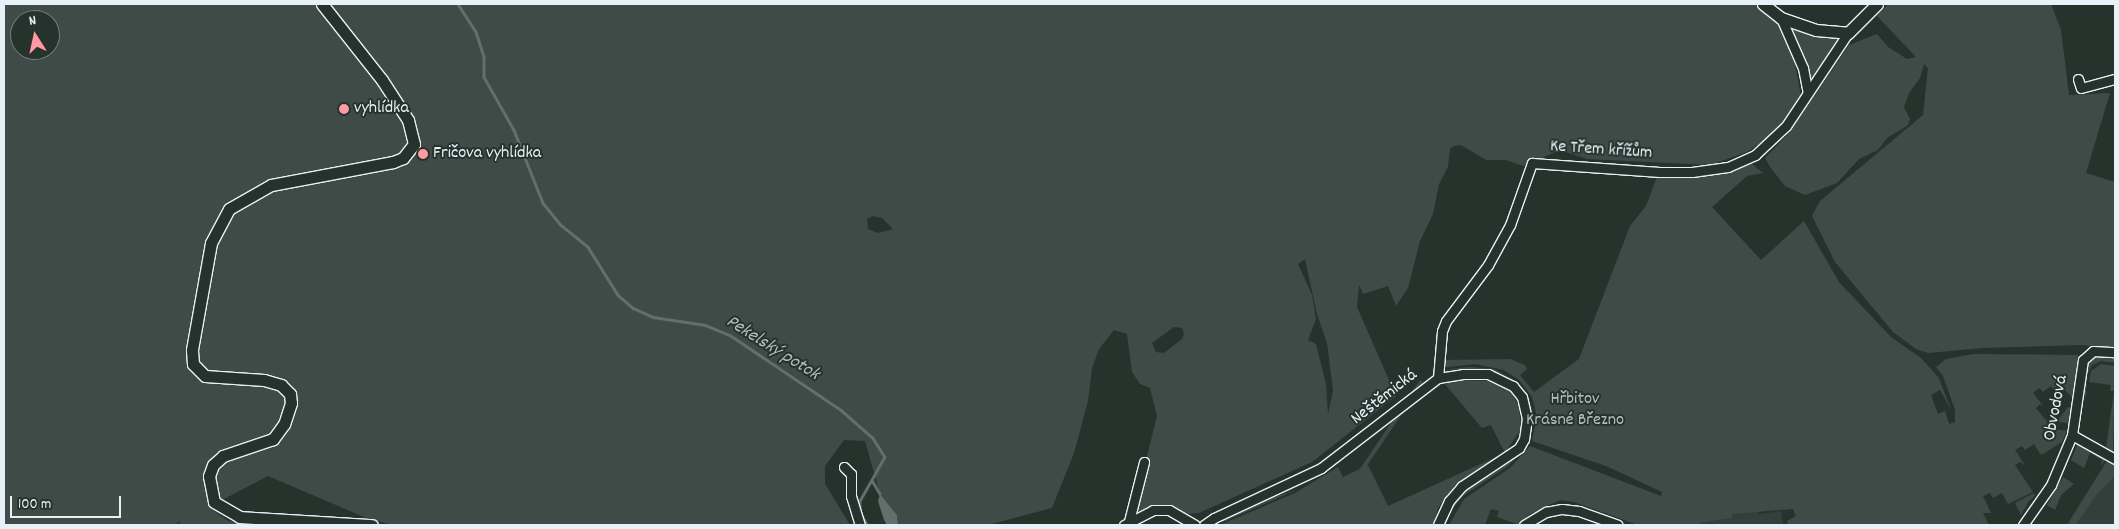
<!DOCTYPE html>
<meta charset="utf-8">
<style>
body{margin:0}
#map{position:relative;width:2119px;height:529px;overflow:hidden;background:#26332d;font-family:Dekko,sans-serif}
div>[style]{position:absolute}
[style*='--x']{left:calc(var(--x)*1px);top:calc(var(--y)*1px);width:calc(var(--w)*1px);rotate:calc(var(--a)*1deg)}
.built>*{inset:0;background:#333f3a}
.green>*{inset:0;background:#3e4b47;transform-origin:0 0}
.water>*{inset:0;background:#636f6d}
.stream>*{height:2.5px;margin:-1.25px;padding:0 1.25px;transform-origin:1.25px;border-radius:1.25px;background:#636f6d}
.roads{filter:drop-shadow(1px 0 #e8f1f8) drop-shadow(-1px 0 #e8f1f8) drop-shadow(0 1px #e8f1f8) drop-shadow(0 -1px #e8f1f8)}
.minor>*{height:9px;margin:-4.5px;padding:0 4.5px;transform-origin:4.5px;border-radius:4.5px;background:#26332d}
.tertiary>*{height:11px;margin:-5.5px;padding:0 5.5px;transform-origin:5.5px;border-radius:5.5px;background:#26332d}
.dots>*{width:14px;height:14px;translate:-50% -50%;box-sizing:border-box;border:2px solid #26332d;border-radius:50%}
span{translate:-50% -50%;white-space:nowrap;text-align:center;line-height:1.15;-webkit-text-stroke:4px #26332d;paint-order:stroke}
.poi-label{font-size:18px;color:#e8f1f8}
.left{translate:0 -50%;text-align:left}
.street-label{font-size:18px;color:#e8f1f8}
.park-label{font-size:18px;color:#b5bfc3}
.water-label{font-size:19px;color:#b3bdc0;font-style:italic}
.frame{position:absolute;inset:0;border:5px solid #e8f1f8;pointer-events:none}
.north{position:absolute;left:10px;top:10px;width:50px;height:50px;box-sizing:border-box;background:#26332d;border:1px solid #747f7e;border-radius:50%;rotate:350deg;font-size:14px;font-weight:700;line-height:20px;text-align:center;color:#e8f1f8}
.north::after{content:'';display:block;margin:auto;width:18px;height:22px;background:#ff9aa2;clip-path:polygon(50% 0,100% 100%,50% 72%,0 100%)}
.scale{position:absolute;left:10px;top:496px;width:111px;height:22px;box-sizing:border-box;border:2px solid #e8f1f8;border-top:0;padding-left:6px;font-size:15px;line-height:18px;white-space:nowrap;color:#e8f1f8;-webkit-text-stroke:4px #26332d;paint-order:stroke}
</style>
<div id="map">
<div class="built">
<i style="clip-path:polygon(2115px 476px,2115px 525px,2076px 525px,2095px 497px)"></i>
<i style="clip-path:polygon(1758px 510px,1759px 514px,1781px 511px,1783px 525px,1700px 525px,1700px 523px,1731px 518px,1731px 514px)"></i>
</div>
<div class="green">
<i style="clip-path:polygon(evenodd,4px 4px,1756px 4px,1778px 22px,1794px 60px,1801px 96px,1785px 124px,1759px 147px,1757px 145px,1747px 152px,1710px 165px,1587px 159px,1560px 150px,1523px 166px,1506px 160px,1486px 160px,1461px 145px,1454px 146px,1450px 149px,1448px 167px,1439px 184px,1433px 214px,1420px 241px,1408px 288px,1396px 306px,1388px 286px,1363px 294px,1359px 285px,1357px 307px,1396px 396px,1312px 462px,1199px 513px,1187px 514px,1173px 506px,1157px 505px,1133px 513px,1157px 416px,1150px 388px,1140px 384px,1132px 372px,1127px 334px,1114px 330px,1099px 349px,1092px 368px,1088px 401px,1074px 453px,1052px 508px,988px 525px,898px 525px,897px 515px,880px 494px,865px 441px,844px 440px,825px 466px,825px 484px,850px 525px,392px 525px,364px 517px,268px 476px,209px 507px,228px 521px,272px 525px,178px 525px,181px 521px,173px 525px,4px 525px,4px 4px,20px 20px,50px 20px,50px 50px,20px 50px,20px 20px,4px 4px,873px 216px,882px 218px,893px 229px,878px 233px,868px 229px,867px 219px,873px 216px,4px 4px,1305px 259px,1317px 314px,1327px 343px,1333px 391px,1328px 414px,1326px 384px,1316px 344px,1308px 340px,1316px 319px,1312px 295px,1298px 264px,1305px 259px,4px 4px,1174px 327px,1182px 328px,1184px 334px,1182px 339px,1164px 353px,1156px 352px,1152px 343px,1174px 327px)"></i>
<i style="clip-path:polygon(1888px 4px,2051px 4px,2061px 30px,2069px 95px,2110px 93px,2086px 173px,2115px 182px,2115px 348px,2082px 345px,1983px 348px,1928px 353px,1916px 349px,1893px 332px,1835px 262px,1812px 216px,1820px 201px,1923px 115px,1928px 68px,1924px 64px,1920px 78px,1909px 93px,1904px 107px,1910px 119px,1908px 125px,1887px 138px,1878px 150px,1859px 159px,1837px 183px,1805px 195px,1785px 186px,1770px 167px,1765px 158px,1790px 132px,1849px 45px,1877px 34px,1888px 47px,1907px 59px,1916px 57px,1877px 16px)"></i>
<i style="clip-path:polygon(1785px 22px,1841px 38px,1810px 85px)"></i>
<i style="clip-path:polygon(1752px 164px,1763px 173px,1747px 176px,1712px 207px,1761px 260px,1804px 221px,1839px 282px,1891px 337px,1921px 358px,1939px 378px,1951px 410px,1940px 390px,1931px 395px,1938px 414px,1945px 411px,1949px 424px,1955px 422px,1955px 410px,1943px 376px,1936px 367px,1946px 359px,1973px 354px,2078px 355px,2073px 398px,2065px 390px,2058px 395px,2051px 386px,2043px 392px,2039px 388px,2033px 393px,2044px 407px,2040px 404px,2036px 408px,2053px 429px,2067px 431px,2062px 442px,2041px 455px,2034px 444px,2025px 450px,2022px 446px,2015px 450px,2025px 465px,2020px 462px,2015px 465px,2033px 492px,2008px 504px,2002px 493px,1993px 498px,1990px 493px,1983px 496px,1991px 513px,1983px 513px,1989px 525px,1788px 525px,1787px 521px,1796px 516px,1793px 509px,1732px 514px,1732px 518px,1700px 523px,1700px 525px,1638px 525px,1574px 502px,1560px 500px,1530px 514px,1519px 525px,1497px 517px,1499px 511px,1491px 509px,1485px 525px,1449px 525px,1464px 499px,1510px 468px,1530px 446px,1661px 496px,1662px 492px,1606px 466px,1532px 441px,1537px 417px,1532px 397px,1519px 380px,1504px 370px,1475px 364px,1440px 368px,1441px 360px,1510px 359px,1525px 365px,1527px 369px,1520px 375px,1534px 392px,1579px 359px,1630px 226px,1646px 206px,1658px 174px,1718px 174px)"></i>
<i style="clip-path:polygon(2095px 356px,2115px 357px,2115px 363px,2101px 361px,2092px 365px,2087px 375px,2086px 397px,2083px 397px,2084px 371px)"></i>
<i style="clip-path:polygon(2101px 364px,2115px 366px,2113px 452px,2106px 448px,2114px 391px,2110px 391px,2111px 385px,2089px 382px,2091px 371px)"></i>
<i style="clip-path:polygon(1470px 367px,1494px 369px,1517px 382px,1529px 398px,1533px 414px,1531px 415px,1524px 391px,1502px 374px,1475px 369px,1441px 370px)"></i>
<i style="left:1420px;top:380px;width:4px;height:115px;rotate:34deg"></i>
<i style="clip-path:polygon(1462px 380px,1488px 381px,1510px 391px,1519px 406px,1521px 429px,1505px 453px,1455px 485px,1438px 508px,1433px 525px,1220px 525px,1295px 493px,1338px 467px,1343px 477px,1368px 465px,1388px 506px,1505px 453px,1491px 425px,1482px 428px,1444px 383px)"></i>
<i style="clip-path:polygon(2068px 407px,2072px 407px,2069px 423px,2056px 422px)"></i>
<i style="clip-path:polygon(2078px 443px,2106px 458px,2101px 466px,2102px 460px,2090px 453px,2084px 468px,2071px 460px)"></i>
<i style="clip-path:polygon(1528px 445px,1508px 466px,1463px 496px,1450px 512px,1446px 525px,1442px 525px,1447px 511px,1463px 492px,1507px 464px)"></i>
<i style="clip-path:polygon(2108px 459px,2115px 465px,2115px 476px,2095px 497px,2076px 525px,2067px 525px)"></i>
<i style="clip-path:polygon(2063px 477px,2074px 484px,2061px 495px,2055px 510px,2047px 505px)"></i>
<i style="clip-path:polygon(1296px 490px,1223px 522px,1218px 520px,1274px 497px)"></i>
<i style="clip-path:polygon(2034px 493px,2035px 496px,2029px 501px,2021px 515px,2015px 503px)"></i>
</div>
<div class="water">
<i style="clip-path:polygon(880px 494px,897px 515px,898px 525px,887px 525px,884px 520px,878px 501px)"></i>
</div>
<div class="stream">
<i style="--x:458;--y:4;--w:33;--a:57"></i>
<i style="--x:476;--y:32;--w:25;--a:72"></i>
<i style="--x:484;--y:56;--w:21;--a:90"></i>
<i style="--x:484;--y:77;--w:61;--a:60.5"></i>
<i style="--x:514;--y:130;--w:79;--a:68.3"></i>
<i style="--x:543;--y:203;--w:28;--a:51"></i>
<i style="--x:561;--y:225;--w:35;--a:39"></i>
<i style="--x:588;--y:247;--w:57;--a:58"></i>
<i style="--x:618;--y:295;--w:20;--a:41"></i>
<i style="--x:633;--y:308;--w:22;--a:24"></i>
<i style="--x:653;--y:317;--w:53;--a:8.7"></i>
<i style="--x:705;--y:325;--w:27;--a:22"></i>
<i style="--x:730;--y:335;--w:134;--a:34"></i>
<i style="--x:841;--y:410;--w:43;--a:41.2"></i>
<i style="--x:873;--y:438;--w:22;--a:58"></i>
<i style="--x:885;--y:457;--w:51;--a:119.6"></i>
<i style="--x:860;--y:501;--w:10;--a:90"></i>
<i style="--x:860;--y:511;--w:16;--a:63"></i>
<i style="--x:872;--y:480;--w:16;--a:60"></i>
</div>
<div class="roads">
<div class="minor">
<i style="--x:1781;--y:18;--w:55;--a:66.3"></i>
<i style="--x:1803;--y:68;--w:25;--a:79"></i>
<i style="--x:2078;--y:79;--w:9;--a:72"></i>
<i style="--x:2081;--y:88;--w:35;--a:-15"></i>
<i style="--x:1438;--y:378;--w:47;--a:-85.1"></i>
<i style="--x:1442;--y:331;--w:11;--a:-68"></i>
<i style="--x:1446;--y:321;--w:70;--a:-53.1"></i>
<i style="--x:1488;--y:265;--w:46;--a:-61.2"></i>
<i style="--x:1510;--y:225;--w:66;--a:-70.5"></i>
<i style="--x:1532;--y:163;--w:128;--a:4"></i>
<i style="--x:1660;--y:172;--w:32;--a:0"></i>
<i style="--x:1692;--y:172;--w:36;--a:-8"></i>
<i style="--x:1728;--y:167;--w:30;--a:-24"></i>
<i style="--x:1755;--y:155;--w:42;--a:-43.1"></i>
<i style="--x:1786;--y:126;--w:112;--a:-56.3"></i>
<i style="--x:2072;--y:435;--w:49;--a:29.2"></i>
<i style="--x:844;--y:467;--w:10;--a:45"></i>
<i style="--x:851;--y:474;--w:22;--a:90"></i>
<i style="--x:851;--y:496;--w:30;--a:73"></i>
<i style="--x:1129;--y:521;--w:61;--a:-75.7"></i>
<i style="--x:1124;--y:525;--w:33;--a:-27"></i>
<i style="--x:1153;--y:510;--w:16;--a:0"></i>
<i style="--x:1169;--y:510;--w:30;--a:30"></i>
<i style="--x:1204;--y:525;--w:12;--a:-35"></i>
<i style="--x:1214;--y:518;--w:118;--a:-25"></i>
<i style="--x:1321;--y:468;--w:148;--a:-37.6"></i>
<i style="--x:1438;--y:378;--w:25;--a:-9"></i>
<i style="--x:1463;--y:374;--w:25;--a:0"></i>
<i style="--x:1488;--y:374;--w:28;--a:26"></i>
<i style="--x:1513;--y:386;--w:14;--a:51"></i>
<i style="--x:1522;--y:397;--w:22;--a:77"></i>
<i style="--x:1527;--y:418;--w:21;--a:98"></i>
<i style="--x:1524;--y:439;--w:10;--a:119"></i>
<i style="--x:1519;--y:448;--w:69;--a:146.3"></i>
<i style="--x:1462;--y:486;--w:20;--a:131"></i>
<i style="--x:1449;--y:501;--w:26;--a:115"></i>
<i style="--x:1524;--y:525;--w:26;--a:-31"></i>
<i style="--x:1546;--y:512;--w:16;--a:-11"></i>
<i style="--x:1562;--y:509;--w:17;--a:7"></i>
<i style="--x:1579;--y:511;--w:41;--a:19.7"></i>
<i style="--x:2023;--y:525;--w:49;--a:-55"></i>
<i style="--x:2051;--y:485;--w:54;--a:-67.2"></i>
<i style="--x:2072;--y:435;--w:76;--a:-81.7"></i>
<i style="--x:2083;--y:360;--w:13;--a:-42"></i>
<i style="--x:2093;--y:351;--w:22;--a:3"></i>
</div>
<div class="tertiary">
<i style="--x:322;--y:4;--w:97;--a:51.7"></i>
<i style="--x:382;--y:80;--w:48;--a:57"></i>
<i style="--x:408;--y:120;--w:25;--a:76"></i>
<i style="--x:414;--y:144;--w:18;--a:128"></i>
<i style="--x:403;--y:158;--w:11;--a:158"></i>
<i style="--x:393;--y:162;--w:124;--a:169.3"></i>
<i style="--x:271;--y:185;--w:48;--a:150.3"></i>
<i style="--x:229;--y:209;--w:38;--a:118"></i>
<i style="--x:211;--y:243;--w:109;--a:100.1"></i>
<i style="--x:192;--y:350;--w:14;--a:86"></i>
<i style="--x:193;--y:364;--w:17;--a:45"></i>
<i style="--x:205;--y:376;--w:59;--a:3.9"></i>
<i style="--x:264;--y:380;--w:18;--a:16"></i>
<i style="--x:281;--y:385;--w:13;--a:45"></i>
<i style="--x:290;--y:394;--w:9;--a:84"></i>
<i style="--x:291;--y:403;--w:22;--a:108"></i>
<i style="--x:284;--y:424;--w:19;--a:126"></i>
<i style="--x:273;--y:439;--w:53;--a:161.2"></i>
<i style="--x:223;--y:456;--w:13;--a:138"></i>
<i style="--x:213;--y:465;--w:12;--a:110"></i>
<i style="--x:209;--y:476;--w:26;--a:79"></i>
<i style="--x:214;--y:502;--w:30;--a:30"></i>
<i style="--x:240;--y:517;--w:132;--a:3.5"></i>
<i style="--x:1763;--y:4;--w:23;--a:38"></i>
<i style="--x:1781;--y:18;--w:37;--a:19"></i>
<i style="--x:1816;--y:30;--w:32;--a:5"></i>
<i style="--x:1848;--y:33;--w:41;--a:-45"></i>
</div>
</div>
<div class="dots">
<i style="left:344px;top:109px;background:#ff9aa2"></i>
<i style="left:423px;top:154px;background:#ff9aa2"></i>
</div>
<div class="poi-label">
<span class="left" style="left:354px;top:109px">vyhlídka</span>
<span class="left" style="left:433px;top:154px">Fričova vyhlídka</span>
</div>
<div class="street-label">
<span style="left:1601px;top:151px;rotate:4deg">Ke Třem křížům</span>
<span style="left:1385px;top:398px;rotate:-38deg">Neštěmická</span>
<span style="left:2057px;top:408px;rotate:-79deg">Obvodová</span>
</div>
<div class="park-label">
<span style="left:1575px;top:411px">Hřbitov<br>Krásné Březno</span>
</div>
<div class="water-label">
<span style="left:772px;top:349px;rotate:32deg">Pekelský potok</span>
</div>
<div class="frame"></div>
<div class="north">N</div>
<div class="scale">100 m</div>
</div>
